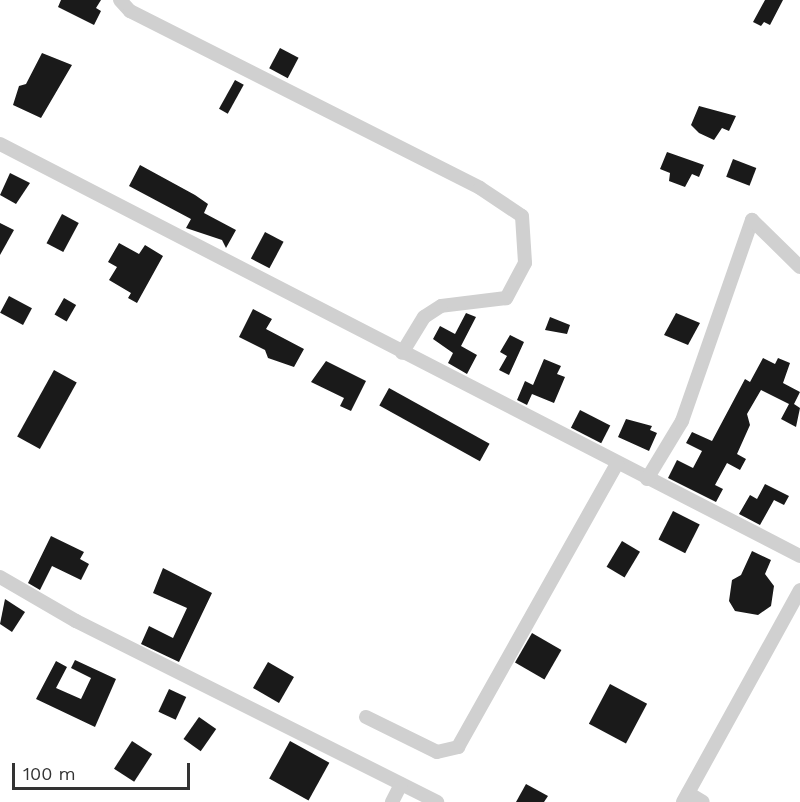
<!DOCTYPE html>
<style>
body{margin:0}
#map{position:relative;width:800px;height:802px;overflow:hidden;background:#fff;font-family:"Work Sans",sans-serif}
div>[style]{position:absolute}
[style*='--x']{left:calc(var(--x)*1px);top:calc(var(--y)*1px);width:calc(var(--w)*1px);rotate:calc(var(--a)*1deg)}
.building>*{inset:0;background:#1a1a1a;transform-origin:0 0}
.minor>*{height:14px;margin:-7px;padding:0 7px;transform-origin:7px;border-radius:7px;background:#d0d0d0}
span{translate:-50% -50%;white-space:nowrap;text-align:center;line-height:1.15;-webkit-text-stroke:6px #fff;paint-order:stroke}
.scale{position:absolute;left:12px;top:763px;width:178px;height:27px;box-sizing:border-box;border:3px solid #333;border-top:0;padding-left:8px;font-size:18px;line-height:21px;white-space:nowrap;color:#333;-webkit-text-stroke:4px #fff;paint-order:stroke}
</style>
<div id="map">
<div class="building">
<i style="clip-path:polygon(61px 0,101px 0,96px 8px,101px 11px,94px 25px,58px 7px)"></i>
<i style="clip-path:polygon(765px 0,783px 0,770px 25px,764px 22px,761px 26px,753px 22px)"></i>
<i style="left:280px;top:48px;width:21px;height:23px;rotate:28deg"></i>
<i style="clip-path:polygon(42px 53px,72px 65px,41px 118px,13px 105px,19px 86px,26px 84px)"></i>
<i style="left:235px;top:80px;width:10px;height:33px;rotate:29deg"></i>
<i style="clip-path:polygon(699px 106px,736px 116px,729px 131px,722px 128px,714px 140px,699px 133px,691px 125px)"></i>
<i style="clip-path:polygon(667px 152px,704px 165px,699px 177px,692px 174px,685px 187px,669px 181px,670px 173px,660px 169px)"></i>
<i style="left:733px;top:159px;width:25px;height:19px;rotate:21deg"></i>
<i style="clip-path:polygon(140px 165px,195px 195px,208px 204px,204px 213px,236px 230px,226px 248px,222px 240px,186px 228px,191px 219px,129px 186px)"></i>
<i style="clip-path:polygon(10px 173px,30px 183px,16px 204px,0 195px)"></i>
<i style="left:62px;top:214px;width:19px;height:33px;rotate:28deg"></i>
<i style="clip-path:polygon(0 223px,14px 230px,0 255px)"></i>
<i style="left:265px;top:232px;width:21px;height:30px;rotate:28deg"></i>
<i style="clip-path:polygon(119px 243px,139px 254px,145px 245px,163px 256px,137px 303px,128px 298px,131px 293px,109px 280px,117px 267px,108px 262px)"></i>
<i style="left:9px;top:296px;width:26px;height:19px;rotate:28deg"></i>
<i style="left:64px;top:298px;width:14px;height:19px;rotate:30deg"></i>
<i style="clip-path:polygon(253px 309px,272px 319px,266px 329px,304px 349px,294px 367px,268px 358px,265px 350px,239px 337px)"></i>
<i style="clip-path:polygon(466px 313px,476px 317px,461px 346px,477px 355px,467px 374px,448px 363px,453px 353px,433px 339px,440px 326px,455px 334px)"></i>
<i style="clip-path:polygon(676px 313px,700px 323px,688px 345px,664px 335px)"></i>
<i style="clip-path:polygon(550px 317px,570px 325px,567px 334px,545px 330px)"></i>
<i style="clip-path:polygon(510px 335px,524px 342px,509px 375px,499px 370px,507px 356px,500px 352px)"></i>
<i style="clip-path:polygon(763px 358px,775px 364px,778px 358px,790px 363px,783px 383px,800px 392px,794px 404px,800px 408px,796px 427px,781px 419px,789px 404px,761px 390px,747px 414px,750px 425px,737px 454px,746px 459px,740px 470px,727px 463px,715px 485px,723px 489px,716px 502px,668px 478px,677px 460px,693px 468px,702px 451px,686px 443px,692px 432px,712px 441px,745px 379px,750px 382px)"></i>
<i style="clip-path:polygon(544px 359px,561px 366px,557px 374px,565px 377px,554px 403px,532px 394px,527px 405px,517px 400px,525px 381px,533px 385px)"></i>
<i style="clip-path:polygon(326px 361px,366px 381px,351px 411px,340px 406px,344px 398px,311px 382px)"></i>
<i style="left:54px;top:370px;width:26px;height:76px;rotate:29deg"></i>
<i style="left:389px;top:388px;width:115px;height:20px;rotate:29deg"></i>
<i style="left:580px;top:410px;width:34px;height:20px;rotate:27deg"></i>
<i style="clip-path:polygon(626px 419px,652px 426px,650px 430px,657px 433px,649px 451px,618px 437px)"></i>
<i style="clip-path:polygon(765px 484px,789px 496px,784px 505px,774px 500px,760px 525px,739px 514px,750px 495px,757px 499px)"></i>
<i style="left:673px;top:511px;width:30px;height:32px;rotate:27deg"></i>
<i style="clip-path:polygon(51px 536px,84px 552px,80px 559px,89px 564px,81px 580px,52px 566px,40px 590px,28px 583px)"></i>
<i style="left:622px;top:541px;width:21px;height:30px;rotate:31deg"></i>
<i style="clip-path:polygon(752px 551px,771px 560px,765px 574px,774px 586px,771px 606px,758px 615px,735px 611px,729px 601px,732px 580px,741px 575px)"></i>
<i style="clip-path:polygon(163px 568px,212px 593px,179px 662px,141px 644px,149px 626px,173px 638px,187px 608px,153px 593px)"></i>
<i style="clip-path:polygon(5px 599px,25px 612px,12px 632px,0 624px)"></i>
<i style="left:532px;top:633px;width:34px;height:34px;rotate:30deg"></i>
<i style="clip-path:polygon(75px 660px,116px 679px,95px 727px,36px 699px,56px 661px,67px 667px,56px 688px,81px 699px,91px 678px,71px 668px)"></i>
<i style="left:268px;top:662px;width:30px;height:30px;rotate:30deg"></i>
<i style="left:610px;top:684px;width:42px;height:45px;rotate:28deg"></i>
<i style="left:169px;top:689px;width:19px;height:25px;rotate:25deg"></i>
<i style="left:199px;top:717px;width:21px;height:27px;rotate:35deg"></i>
<i style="left:132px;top:741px;width:24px;height:33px;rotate:33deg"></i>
<i style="left:290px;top:741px;width:45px;height:43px;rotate:29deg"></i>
<i style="clip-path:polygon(526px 784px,548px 796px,544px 802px,516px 802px)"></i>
</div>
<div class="minor">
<i style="--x:120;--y:0;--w:15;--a:48"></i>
<i style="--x:130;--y:11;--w:392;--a:26.8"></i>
<i style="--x:480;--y:188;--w:50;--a:33.7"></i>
<i style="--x:522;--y:216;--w:47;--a:86.3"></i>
<i style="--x:525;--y:263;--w:40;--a:118"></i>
<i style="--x:506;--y:298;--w:65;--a:173"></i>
<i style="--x:441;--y:306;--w:20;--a:147"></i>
<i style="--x:424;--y:317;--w:42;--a:121.4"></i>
<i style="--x:0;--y:144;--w:900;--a:27.25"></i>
<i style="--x:647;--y:479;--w:68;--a:-58.9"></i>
<i style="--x:682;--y:421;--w:213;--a:-70.8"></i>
<i style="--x:752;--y:220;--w:67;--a:44.4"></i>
<i style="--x:0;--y:577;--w:88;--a:30.1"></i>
<i style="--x:76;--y:621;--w:404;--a:26.6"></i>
<i style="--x:366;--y:717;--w:79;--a:26.2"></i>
<i style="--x:437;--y:752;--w:22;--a:-13"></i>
<i style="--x:458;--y:747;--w:325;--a:-60.7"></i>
<i style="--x:688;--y:793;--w:17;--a:31"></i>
<i style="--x:392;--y:802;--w:20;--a:-63"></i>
<i style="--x:683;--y:802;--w:242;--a:-61.1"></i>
</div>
<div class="scale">100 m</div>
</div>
